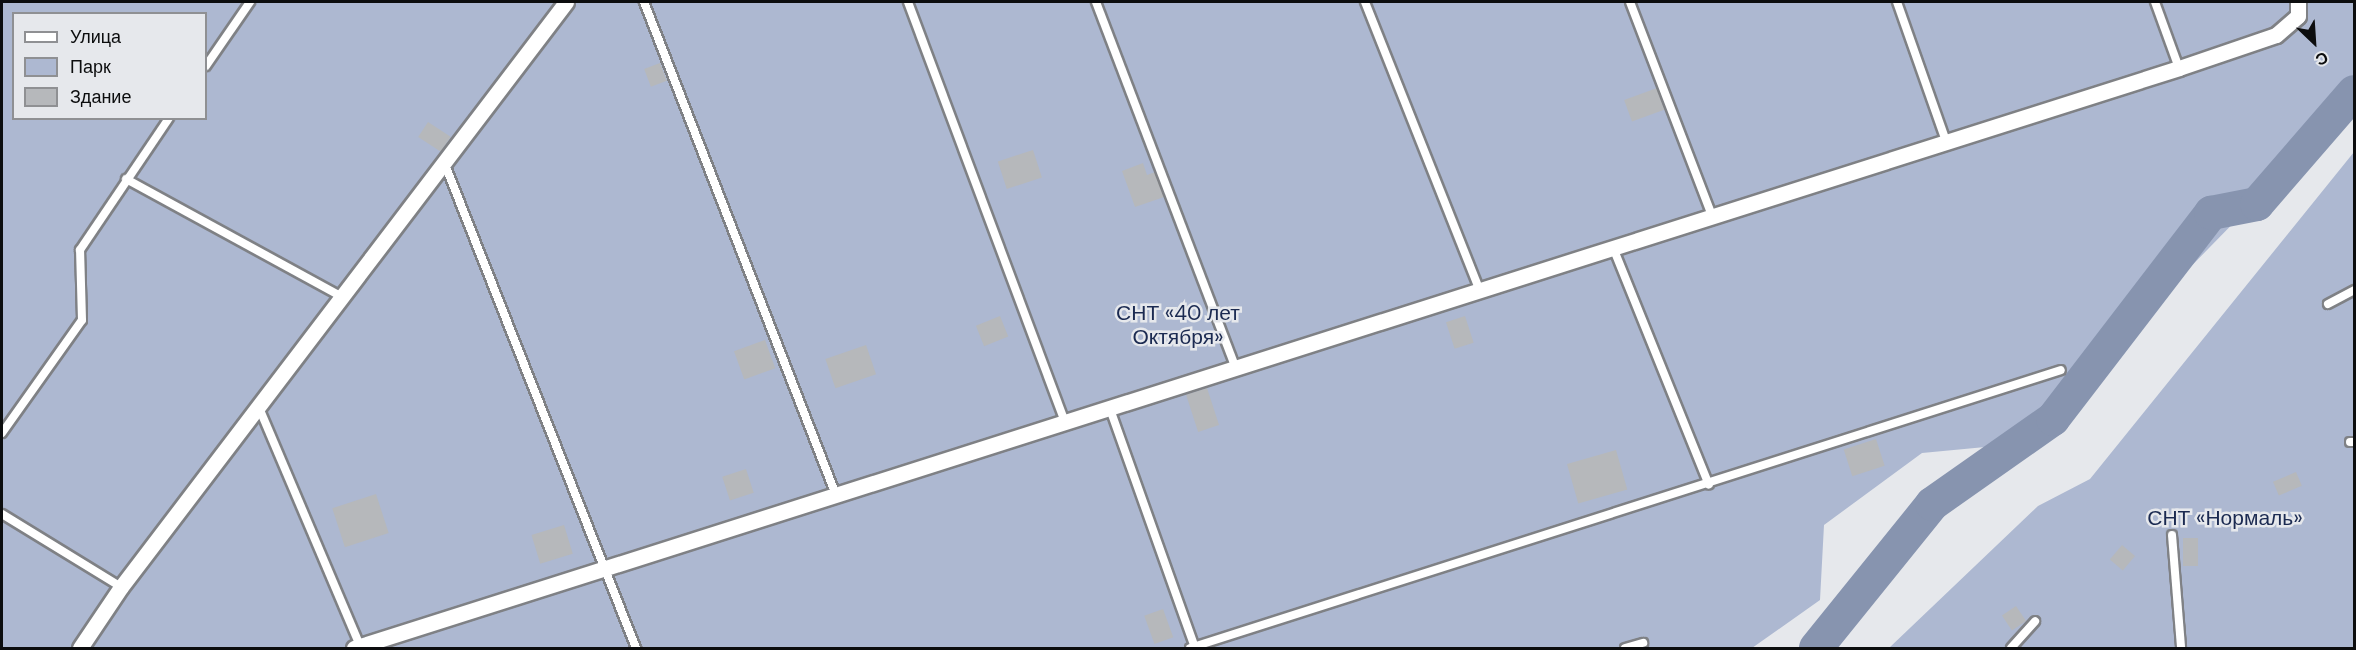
<!DOCTYPE html>
<meta charset="utf-8">
<style>
body{margin:0}
#map{position:relative;width:2356px;height:650px;overflow:hidden;background:#e6e8ec;font-family:"DM Sans",sans-serif}
div>[style]{position:absolute}
[style*='--x']{left:calc(var(--x)*1px);top:calc(var(--y)*1px);width:calc(var(--w)*1px);rotate:calc(var(--a)*1deg)}
.green>*{inset:0;background:#adb8d1}
.river>*{height:34px;margin:-17px;padding:0 17px;transform-origin:17px;border-radius:17px;background:#8794af}
.building>*{inset:0;background:#b6b8bb;transform-origin:0 0}
.roads{filter:drop-shadow(2px 0 #7f8185) drop-shadow(-2px 0 #7f8185) drop-shadow(0 2px #7f8185) drop-shadow(0 -2px #7f8185)}
.service>*{height:8px;margin:-4px;padding:0 4px;transform-origin:4px;border-radius:4px;background:#fff}
.minor>*{height:15px;margin:-7.5px;padding:0 7.5px;transform-origin:7.5px;border-radius:7.5px;background:#fff}
span{translate:-50% -50%;white-space:nowrap;text-align:center;line-height:1.15;-webkit-text-stroke:5px #e6e8ec;paint-order:stroke}
.park-label{font-size:21px;color:#1b2a51}
.frame{position:absolute;inset:0;border:3px solid #0c0d0e;pointer-events:none}
.legend{position:absolute;left:12px;top:12px;width:195px;height:108px;box-sizing:border-box;background:#e6e8ec;border:2px solid #8f9093;margin:0;padding:8px 10px;list-style:none;font-size:18px;color:#0c0d0e}
.legend li{display:flex;align-items:center;gap:12px;height:30px}
.legend b{width:30px;border:2px solid #8f9093}
.north{position:absolute;left:2284px;top:12px;width:60px;height:60px;-webkit-text-stroke:4px #e6e8ec;paint-order:stroke;rotate:155deg;font-size:16px;font-weight:700;line-height:24px;text-align:center;color:#0c0d0e}
.north::after{content:'';display:block;margin:auto;width:21px;height:27px;background:#0c0d0e;clip-path:polygon(50% 0,100% 100%,50% 72%,0 100%)}
</style>
<div id="map">
<div class="green">
<i style="clip-path:polygon(evenodd,2px 2px,2354px 2px,2354px 100px,2017px 444px,1922px 453px,1824px 525px,1820px 600px,1752px 648px,2px 648px,2px 2px,14px 14px,206px 14px,206px 118px,14px 118px,14px 14px)"></i>
<i style="clip-path:polygon(2354px 152px,2354px 648px,1889px 648px,2038px 506px,2090px 479px)"></i>
</div>
<div class="river">
<i style="--x:1816;--y:648;--w:185;--a:-51.1"></i>
<i style="--x:1932;--y:504;--w:148;--a:-35.1"></i>
<i style="--x:2053;--y:419;--w:260;--a:-52.5"></i>
<i style="--x:2211;--y:213;--w:47;--a:-11.1"></i>
<i style="--x:2257;--y:204;--w:148;--a:-49.1"></i>
</div>
<div class="building">
<i style="left:660px;top:63px;width:19px;height:17px;rotate:69deg"></i>
<i style="left:1657px;top:88px;width:23px;height:35px;rotate:70deg"></i>
<i style="left:428px;top:122px;width:27px;height:18px;rotate:33deg"></i>
<i style="left:1033px;top:150px;width:29px;height:37px;rotate:72deg"></i>
<i style="clip-path:polygon(1143px 163px,1147px 175px,1155px 172px,1164px 197px,1135px 207px,1122px 171px)"></i>
<i style="left:1000px;top:316px;width:22px;height:26px;rotate:68deg"></i>
<i style="left:1465px;top:316px;width:28px;height:20px;rotate:72deg"></i>
<i style="left:765px;top:340px;width:30px;height:33px;rotate:70deg"></i>
<i style="left:866px;top:345px;width:31px;height:43px;rotate:71deg"></i>
<i style="left:1207px;top:388px;width:39px;height:22px;rotate:72deg"></i>
<i style="left:1876px;top:439px;width:28px;height:34px;rotate:72deg"></i>
<i style="left:1616px;top:450px;width:41px;height:51px;rotate:74deg"></i>
<i style="left:746px;top:469px;width:25px;height:25px;rotate:72deg"></i>
<i style="left:2296px;top:472px;width:15px;height:25px;rotate:67deg"></i>
<i style="left:376px;top:494px;width:41px;height:46px;rotate:72deg"></i>
<i style="left:564px;top:525px;width:30px;height:34px;rotate:73deg"></i>
<i style="left:2183px;top:538px;width:15px;height:28px"></i>
<i style="left:2122px;top:545px;width:17px;height:19px;rotate:40deg"></i>
<i style="left:2016px;top:606px;width:18px;height:17px;rotate:56deg"></i>
<i style="left:1163px;top:609px;width:30px;height:20px;rotate:70deg"></i>
</div>
<div class="roads">
<div class="service">
<i style="--x:644;--y:2;--w:529;--a:68.72"></i>
<i style="--x:908;--y:2;--w:449;--a:69.5"></i>
<i style="--x:1096;--y:2;--w:393;--a:69.1"></i>
<i style="--x:1365;--y:2;--w:311;--a:68.3"></i>
<i style="--x:1630;--y:2;--w:229;--a:69"></i>
<i style="--x:1897;--y:2;--w:147;--a:70.6"></i>
<i style="--x:2155;--y:2;--w:70;--a:70"></i>
<i style="--x:206;--y:66;--w:78;--a:-55.5"></i>
<i style="--x:444;--y:162;--w:523;--a:68.44"></i>
<i style="--x:126;--y:179;--w:246;--a:28.6"></i>
<i style="--x:1614;--y:250;--w:253;--a:68"></i>
<i style="--x:2328;--y:304;--w:30;--a:-28"></i>
<i style="--x:1110;--y:409;--w:254;--a:70.4"></i>
<i style="--x:260;--y:410;--w:256;--a:67"></i>
<i style="--x:2;--y:433;--w:138;--a:-54.7"></i>
<i style="--x:82;--y:320;--w:70;--a:-91.6"></i>
<i style="--x:80;--y:250;--w:159;--a:-56"></i>
<i style="--x:2350;--y:442;--w:4;--a:0"></i>
<i style="--x:2;--y:514;--w:140;--a:31.5"></i>
<i style="--x:2172;--y:535;--w:113;--a:85.4"></i>
<i style="--x:1190;--y:648;--w:914;--a:-17.7"></i>
<i style="--x:1625;--y:648;--w:19;--a:-16"></i>
<i style="--x:2011;--y:648;--w:36;--a:-48"></i>
</div>
<div class="minor">
<i style="--x:80;--y:648;--w:73;--a:-56.1"></i>
<i style="--x:121;--y:587;--w:735;--a:-52.74"></i>
<i style="--x:354;--y:648;--w:1915;--a:-17.63"></i>
<i style="--x:2179;--y:68;--w:102;--a:-18.8"></i>
<i style="--x:2276;--y:35;--w:29;--a:-41"></i>
<i style="--x:2298;--y:16;--w:14;--a:-90"></i>
</div>
</div>
<div class="park-label">
<span style="left:1178px;top:325px">СНТ «40 лет<br>Октября»</span>
<span style="left:2225px;top:518px">СНТ «Нормаль»</span>
</div>
<div class="frame"></div>
<ul class="legend">
<li><b style="height:8px;background:#fff"></b>Улица</li>
<li><b style="height:16px;background:#adb8d1"></b>Парк</li>
<li><b style="height:16px;background:#b6b8bb"></b>Здание</li>
</ul>
<div class="north">С</div>
</div>
